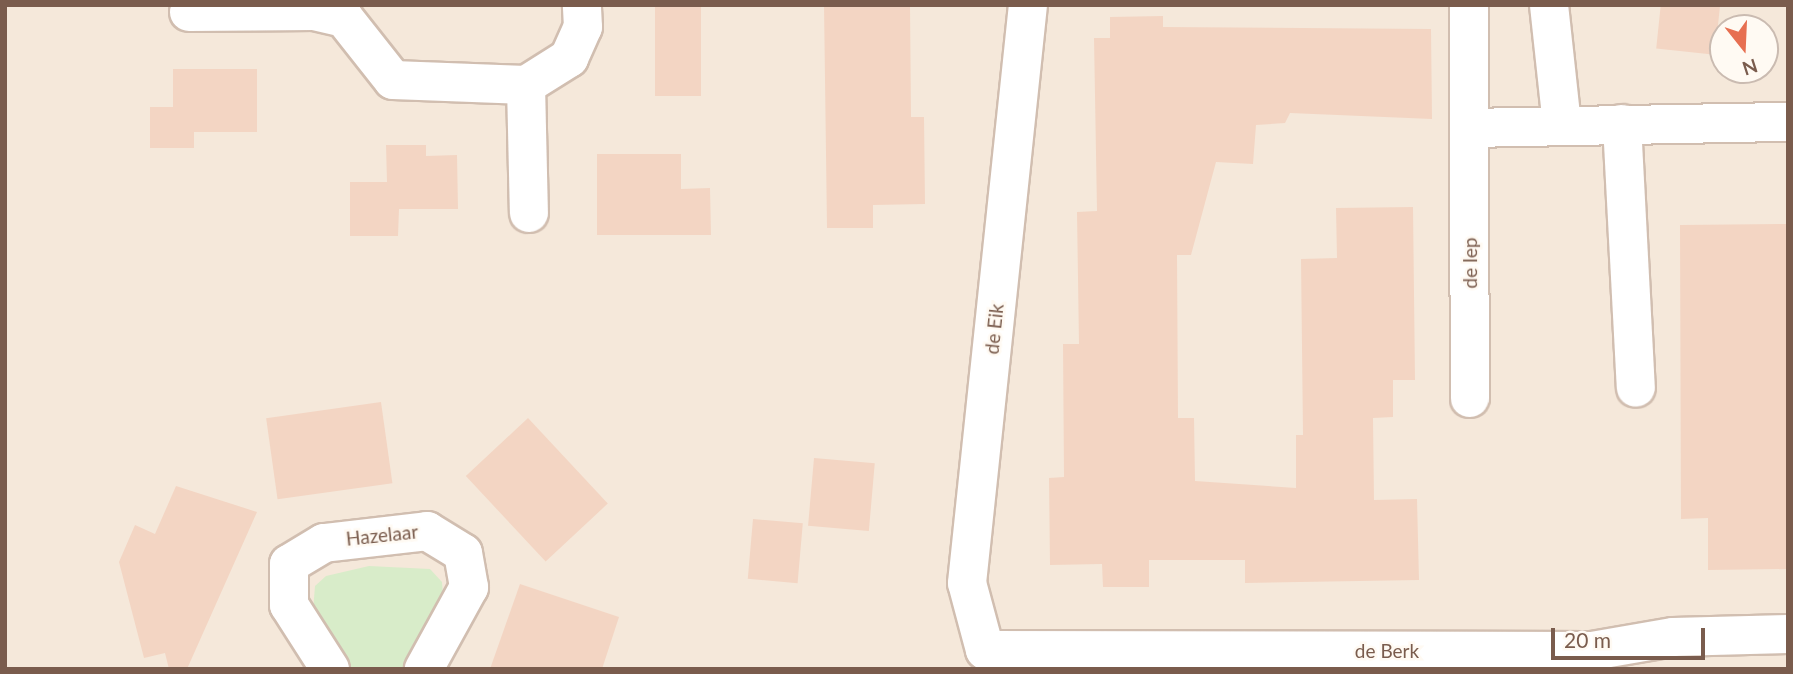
<!DOCTYPE html>
<style>
body{margin:0}
#map{position:relative;width:1793px;height:674px;overflow:hidden;background:#fdf6ec;font-family:Lato,sans-serif}
div>[style]{position:absolute}
[style*='--x']{left:calc(var(--x)*1px);top:calc(var(--y)*1px);width:calc(var(--w)*1px);rotate:calc(var(--a)*1deg)}
.residential>*{inset:0;background:#f5e8da}
.green>*{inset:0;background:#d8ecc9}
.building>*{inset:0;background:#f3d5c3;transform-origin:0 0}
.roads{filter:drop-shadow(2px 0 #d1beb0) drop-shadow(-2px 0 #d1beb0) drop-shadow(0 2px #d1beb0) drop-shadow(0 -2px #d1beb0)}
.minor>*{height:38px;margin:-19px;padding:0 19px;transform-origin:19px;border-radius:19px;background:#fff}
span{translate:-50% -50%;white-space:nowrap;text-align:center;line-height:1.15;-webkit-text-stroke:5px #fffaf3;paint-order:stroke}
.street-label{font-size:19px;color:#7a5c4d}
.frame{position:absolute;inset:0;border:7px solid #7a5c4d;pointer-events:none}
.north{position:absolute;left:1709px;top:14px;width:70px;height:70px;box-sizing:border-box;background:#fffaf3;border:2px solid #cabbb1;border-radius:50%;rotate:162deg;font-size:19px;font-weight:700;line-height:28px;text-align:center;color:#7a5c4d}
.north::after{content:'';display:block;margin:auto;width:24px;height:32px;background:#e76f51;clip-path:polygon(50% 0,100% 100%,50% 72%,0 100%)}
.scale{position:absolute;left:1551px;top:628px;width:154px;height:32px;box-sizing:border-box;border:4px solid #7a5c4d;border-top:0;padding-left:9px;font-size:21px;line-height:24px;white-space:nowrap;color:#7a5c4d;-webkit-text-stroke:5px #fffaf3;paint-order:stroke}
</style>
<div id="map">
<div class="residential">
<i style="clip-path:polygon(evenodd,5px 5px,1788px 5px,1788px 669px,5px 669px,5px 5px,1723px 28px,1765px 28px,1765px 70px,1723px 70px,1723px 28px)"></i>
</div>
<div class="green">
<i style="clip-path:polygon(369px 566px,430px 569px,442px 582px,443px 595px,406px 669px,343px 669px,313px 611px,315px 586px,326px 576px)"></i>
</div>
<div class="building">
<i style="left:655px;top:5px;width:46px;height:91px"></i>
<i style="clip-path:polygon(824px 5px,910px 5px,911px 117px,924px 117px,925px 204px,873px 205px,873px 228px,827px 228px)"></i>
<i style="left:1720px;top:6px;width:49px;height:59px;rotate:96deg"></i>
<i style="clip-path:polygon(1163px 16px,1163px 27px,1431px 29px,1432px 119px,1290px 113px,1285px 123px,1256px 125px,1253px 164px,1216px 162px,1191px 255px,1177px 255px,1178px 418px,1194px 418px,1195px 481px,1296px 488px,1296px 435px,1303px 435px,1301px 259px,1337px 258px,1336px 208px,1413px 207px,1415px 380px,1393px 380px,1393px 417px,1373px 418px,1374px 500px,1417px 499px,1419px 580px,1245px 583px,1245px 560px,1149px 560px,1149px 587px,1103px 587px,1102px 564px,1050px 565px,1049px 478px,1064px 477px,1063px 344px,1079px 344px,1077px 212px,1097px 211px,1094px 38px,1110px 38px,1110px 17px)"></i>
<i style="clip-path:polygon(173px 69px,257px 69px,257px 132px,194px 132px,194px 148px,150px 148px,150px 107px,173px 107px)"></i>
<i style="clip-path:polygon(386px 145px,426px 145px,426px 156px,457px 155px,458px 209px,399px 209px,398px 236px,350px 236px,350px 182px,387px 182px)"></i>
<i style="clip-path:polygon(597px 154px,681px 154px,681px 189px,710px 188px,711px 235px,597px 235px)"></i>
<i style="clip-path:polygon(1788px 224px,1788px 569px,1708px 570px,1708px 518px,1681px 519px,1680px 225px)"></i>
<i style="left:381px;top:402px;width:82px;height:116px;rotate:82deg"></i>
<i style="left:528px;top:418px;width:117px;height:85px;rotate:47deg"></i>
<i style="left:814px;top:458px;width:61px;height:68px;rotate:5deg"></i>
<i style="clip-path:polygon(176px 486px,257px 512px,187px 669px,169px 669px,165px 653px,144px 658px,119px 562px,135px 525px,155px 534px)"></i>
<i style="left:753px;top:519px;width:50px;height:60px;rotate:5deg"></i>
<i style="clip-path:polygon(520px 584px,619px 617px,602px 669px,490px 669px)"></i>
</div>
<div class="roads">
<div class="minor">
<i style="--x:1469;--y:5;--w:393;--a:89.9"></i>
<i style="--x:1549;--y:5;--w:121;--a:83.8"></i>
<i style="--x:189;--y:12;--w:125;--a:-0.5"></i>
<i style="--x:314;--y:11;--w:31;--a:13"></i>
<i style="--x:344;--y:18;--w:79;--a:51.7"></i>
<i style="--x:393;--y:80;--w:133;--a:2.2"></i>
<i style="--x:526;--y:85;--w:51;--a:-32.1"></i>
<i style="--x:569;--y:58;--w:34;--a:-66"></i>
<i style="--x:583;--y:27;--w:22;--a:-93"></i>
<i style="--x:526;--y:85;--w:128;--a:88.7"></i>
<i style="--x:1622;--y:124;--w:264;--a:87"></i>
<i style="--x:1469;--y:128;--w:319;--a:-1.1"></i>
<i style="--x:985;--y:650;--w:607;--a:0.09"></i>
<i style="--x:1592;--y:651;--w:82;--a:-9.8"></i>
<i style="--x:1673;--y:637;--w:115;--a:-1.5"></i>
<i style="--x:985;--y:650;--w:69;--a:-105"></i>
<i style="--x:967;--y:583;--w:581;--a:-83.98"></i>
<i style="--x:330;--y:669;--w:76;--a:-122.6"></i>
<i style="--x:289;--y:605;--w:41;--a:-90"></i>
<i style="--x:289;--y:564;--w:41;--a:-31"></i>
<i style="--x:324;--y:543;--w:104;--a:-6.6"></i>
<i style="--x:427;--y:531;--w:42;--a:31.4"></i>
<i style="--x:463;--y:553;--w:35;--a:80"></i>
<i style="--x:469;--y:587;--w:94;--a:118.8"></i>
</div>
</div>
<div class="street-label">
<span style="left:1470px;top:263px;rotate:-90deg">de Iep</span>
<span style="left:994px;top:329px;rotate:-84deg">de Eik</span>
<span style="left:382px;top:535px;rotate:-6deg">Hazelaar</span>
<span style="left:1387px;top:651px">de Berk</span>
</div>
<div class="frame"></div>
<div class="north">N</div>
<div class="scale">20 m</div>
</div>
